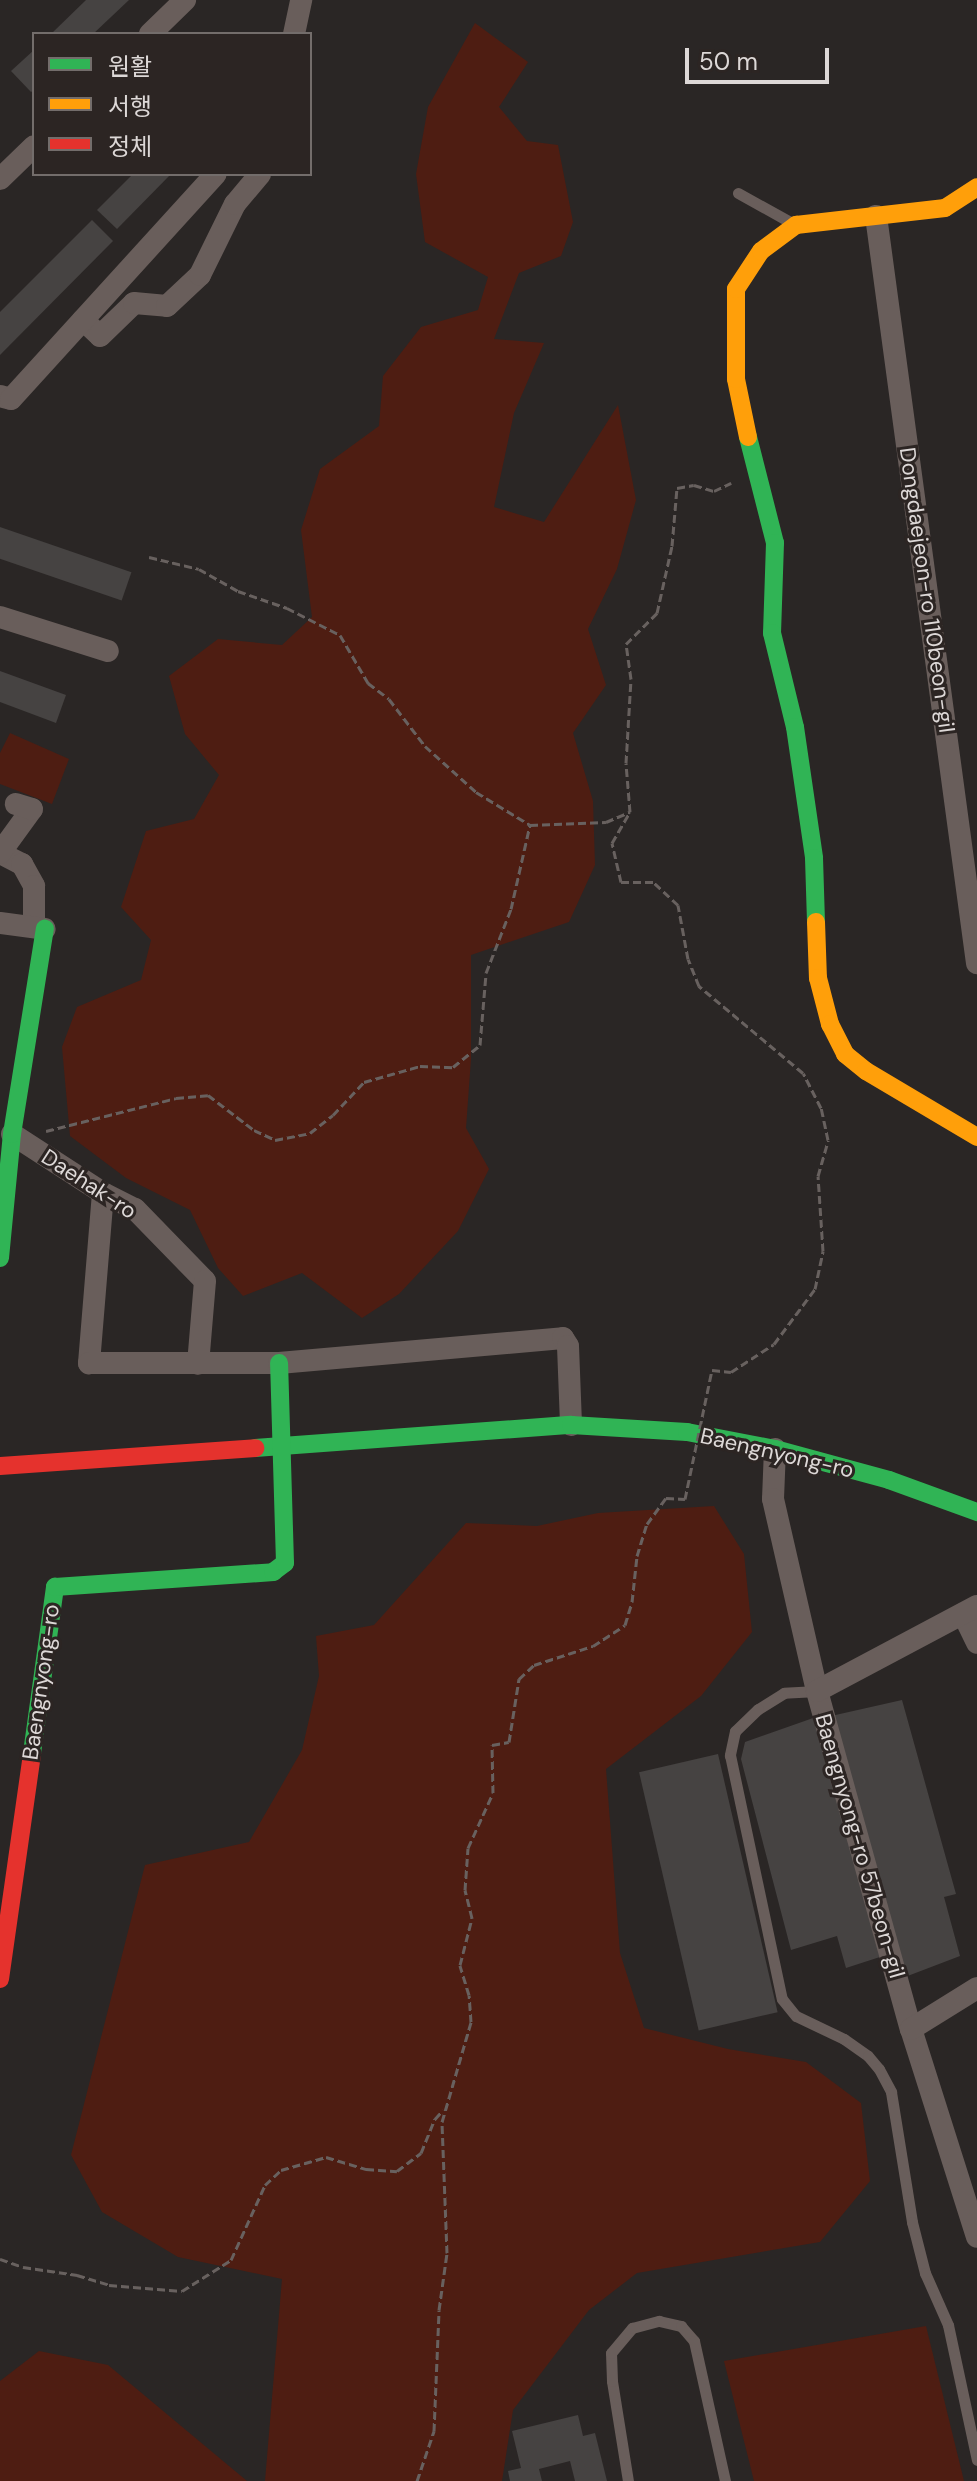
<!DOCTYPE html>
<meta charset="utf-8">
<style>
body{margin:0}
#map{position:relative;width:977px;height:2481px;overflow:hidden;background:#2a2625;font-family:"DM Sans","Noto Sans KR",sans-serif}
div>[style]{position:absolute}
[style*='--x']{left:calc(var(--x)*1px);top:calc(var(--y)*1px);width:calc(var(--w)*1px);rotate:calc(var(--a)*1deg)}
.green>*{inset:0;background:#4e1d12}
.building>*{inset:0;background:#464342;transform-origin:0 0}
.path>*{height:3px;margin-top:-1.5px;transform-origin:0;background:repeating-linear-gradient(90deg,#68615f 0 8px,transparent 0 12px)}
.lane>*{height:11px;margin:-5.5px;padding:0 5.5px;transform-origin:5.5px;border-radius:5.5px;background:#695e5b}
.street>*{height:22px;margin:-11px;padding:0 11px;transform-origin:11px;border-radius:11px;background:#695e5b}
.fast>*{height:18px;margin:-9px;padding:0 9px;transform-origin:9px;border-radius:9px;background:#30b455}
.slow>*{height:18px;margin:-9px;padding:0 9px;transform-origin:9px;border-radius:9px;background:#ff9f0a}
.jam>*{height:18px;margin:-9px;padding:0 9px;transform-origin:9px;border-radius:9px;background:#e5322d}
.path-bridge>*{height:3px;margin-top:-1.5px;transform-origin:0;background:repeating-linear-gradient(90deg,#68615f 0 8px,transparent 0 12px)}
span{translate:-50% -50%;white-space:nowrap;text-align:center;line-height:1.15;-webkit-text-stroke:6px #2c2523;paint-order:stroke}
.street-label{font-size:22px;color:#ddd8d7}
.legend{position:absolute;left:32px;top:32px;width:280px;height:144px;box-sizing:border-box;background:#2c2523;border:2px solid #736d6b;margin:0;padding:10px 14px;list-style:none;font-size:24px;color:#ddd8d7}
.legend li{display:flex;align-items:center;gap:16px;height:40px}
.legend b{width:40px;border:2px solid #736d6b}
.scale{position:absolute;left:685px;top:48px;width:144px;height:36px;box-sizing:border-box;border:4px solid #ddd8d7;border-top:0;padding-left:10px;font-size:24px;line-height:28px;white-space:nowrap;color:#ddd8d7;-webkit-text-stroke:6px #2c2523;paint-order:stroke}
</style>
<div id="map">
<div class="green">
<i style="clip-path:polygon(475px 23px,528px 62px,499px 107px,527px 141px,558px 145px,573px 222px,561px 256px,519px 273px,494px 339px,544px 343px,514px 413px,494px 507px,544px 522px,618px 405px,636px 500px,617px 569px,588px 629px,606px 685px,573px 733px,593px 801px,595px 865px,569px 922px,471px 955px,471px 1059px,466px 1128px,489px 1169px,458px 1231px,399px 1294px,362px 1318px,302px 1273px,243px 1296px,218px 1268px,190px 1210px,126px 1178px,70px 1136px,62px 1047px,77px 1007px,141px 980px,151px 940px,121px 907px,146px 831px,194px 819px,219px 775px,185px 734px,169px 676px,218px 639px,282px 645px,312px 617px,301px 530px,320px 469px,379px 426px,383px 376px,421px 327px,478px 310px,488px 277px,425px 242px,416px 174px,428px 107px)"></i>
<i style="clip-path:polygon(10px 733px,69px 759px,52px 804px,0 784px,0 753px)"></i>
<i style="clip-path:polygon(714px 1506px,744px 1554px,752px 1632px,701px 1696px,606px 1769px,620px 1953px,644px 2028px,728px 2049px,806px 2062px,861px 2103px,870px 2181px,820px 2242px,637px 2273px,589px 2310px,513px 2410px,502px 2481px,265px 2481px,282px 2279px,178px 2257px,102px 2212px,71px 2155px,145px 1865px,249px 1842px,302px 1750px,319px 1676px,316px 1636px,374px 1625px,466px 1523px,537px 1526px,598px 1513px)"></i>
<i style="clip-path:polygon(926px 2326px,964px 2481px,754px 2481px,724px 2361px)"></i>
<i style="clip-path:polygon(39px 2351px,108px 2365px,247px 2481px,0 2481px,0 2381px)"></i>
</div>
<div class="building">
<i style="clip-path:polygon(86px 0,129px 0,93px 34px,51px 34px)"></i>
<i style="clip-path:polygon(34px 50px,34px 90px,31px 92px,11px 71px)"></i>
<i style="clip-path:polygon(133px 174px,171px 174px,117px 229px,97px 210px)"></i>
<i style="clip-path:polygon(92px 220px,113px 241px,0 355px,0 312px)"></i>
<i style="left:0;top:527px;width:139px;height:30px;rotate:19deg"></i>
<i style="clip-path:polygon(0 671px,66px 695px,56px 723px,0 702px)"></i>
<i style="clip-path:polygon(902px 1700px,956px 1894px,944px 1897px,960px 1956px,905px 1977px,831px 1716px)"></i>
<i style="clip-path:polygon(816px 1717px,883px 1956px,846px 1968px,837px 1936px,791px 1950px,741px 1759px,745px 1742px)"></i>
<i style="left:718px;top:1754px;width:265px;height:81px;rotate:77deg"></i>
<i style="clip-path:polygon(578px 2415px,583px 2436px,595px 2433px,607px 2481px,575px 2481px,570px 2461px,539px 2469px,542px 2481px,510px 2481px,508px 2471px,521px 2468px,512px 2431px)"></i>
</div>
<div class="path">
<i style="--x:149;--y:557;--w:51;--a:13.5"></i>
<i style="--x:199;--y:569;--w:45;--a:29.4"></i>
<i style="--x:238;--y:591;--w:52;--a:19.1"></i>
<i style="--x:287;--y:608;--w:59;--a:27"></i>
<i style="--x:340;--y:635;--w:56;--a:59.7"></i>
<i style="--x:368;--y:683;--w:26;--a:37"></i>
<i style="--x:389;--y:699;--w:59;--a:52.5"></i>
<i style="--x:425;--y:746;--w:69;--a:42"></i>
<i style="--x:476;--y:792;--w:63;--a:31.4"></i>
<i style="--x:46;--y:1131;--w:134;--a:-14.2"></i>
<i style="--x:176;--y:1098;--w:32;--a:-5"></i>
<i style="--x:208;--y:1095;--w:58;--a:37.3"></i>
<i style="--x:254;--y:1130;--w:23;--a:25"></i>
<i style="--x:275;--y:1140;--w:36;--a:-11"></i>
<i style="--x:310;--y:1133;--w:29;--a:-38"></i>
<i style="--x:333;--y:1115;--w:45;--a:-46.8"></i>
<i style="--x:364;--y:1082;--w:58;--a:-15.9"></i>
<i style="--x:420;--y:1066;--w:33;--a:2"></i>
<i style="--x:453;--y:1067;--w:35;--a:-39"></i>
<i style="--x:480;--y:1045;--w:72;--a:-85.2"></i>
<i style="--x:486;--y:973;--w:69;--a:-68.7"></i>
<i style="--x:511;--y:909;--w:86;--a:-77.3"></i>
<i style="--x:530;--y:825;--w:76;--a:-2.3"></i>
<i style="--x:606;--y:822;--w:26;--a:-23"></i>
<i style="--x:731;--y:1372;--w:51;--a:-33.1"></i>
<i style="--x:774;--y:1344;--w:69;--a:-53.3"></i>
<i style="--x:815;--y:1289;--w:39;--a:-78"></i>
<i style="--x:823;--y:1251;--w:75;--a:-93.8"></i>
<i style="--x:818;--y:1176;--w:37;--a:-74"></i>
<i style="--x:828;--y:1140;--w:33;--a:-102"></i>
<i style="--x:821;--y:1108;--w:39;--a:-117"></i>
<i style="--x:803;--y:1073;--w:136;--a:-140.1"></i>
<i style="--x:699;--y:986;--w:29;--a:-112"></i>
<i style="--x:688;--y:959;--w:55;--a:-100.5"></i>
<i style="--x:678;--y:905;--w:34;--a:-137"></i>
<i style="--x:653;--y:882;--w:32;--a:180"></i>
<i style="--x:621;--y:882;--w:40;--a:-103"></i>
<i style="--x:612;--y:843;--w:36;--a:-60"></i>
<i style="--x:630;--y:812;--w:49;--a:-94.7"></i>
<i style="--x:626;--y:763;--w:84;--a:-86.6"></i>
<i style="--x:631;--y:679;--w:35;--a:-98"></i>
<i style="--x:626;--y:644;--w:44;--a:-45"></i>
<i style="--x:657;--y:613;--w:69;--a:-77.4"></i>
<i style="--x:672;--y:546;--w:58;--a:-85.1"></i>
<i style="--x:677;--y:488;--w:17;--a:-10"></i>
<i style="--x:694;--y:485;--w:21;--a:17"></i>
<i style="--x:714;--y:491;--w:19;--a:-25"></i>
<i style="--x:0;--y:2259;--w:24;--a:19"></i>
<i style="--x:23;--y:2267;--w:55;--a:8.4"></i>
<i style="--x:77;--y:2275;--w:34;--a:17"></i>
<i style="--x:109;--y:2285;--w:73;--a:4.7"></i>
<i style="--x:182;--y:2291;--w:58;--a:-32.3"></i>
<i style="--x:231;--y:2260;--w:82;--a:-65.6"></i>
<i style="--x:265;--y:2185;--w:22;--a:-43"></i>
<i style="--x:281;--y:2170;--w:47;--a:-16.1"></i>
<i style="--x:326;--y:2157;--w:42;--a:16.7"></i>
<i style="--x:366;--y:2169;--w:31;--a:4"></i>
<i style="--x:397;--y:2171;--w:30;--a:-37"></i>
<i style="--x:421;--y:2153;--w:37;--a:-68"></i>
<i style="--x:435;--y:2119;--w:12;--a:-48"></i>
<i style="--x:417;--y:2481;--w:53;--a:-71.2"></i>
<i style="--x:434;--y:2431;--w:121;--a:-87.6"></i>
<i style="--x:439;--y:2310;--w:58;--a:-82"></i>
<i style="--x:447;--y:2253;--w:131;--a:-92.2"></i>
<i style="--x:442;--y:2122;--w:104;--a:-73.8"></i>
<i style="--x:471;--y:2022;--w:27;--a:-94"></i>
<i style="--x:469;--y:1995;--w:31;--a:-107"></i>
<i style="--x:460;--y:1965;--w:49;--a:-75.7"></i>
<i style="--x:472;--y:1918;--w:29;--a:-104"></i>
<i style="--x:465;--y:1890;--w:42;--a:-85.9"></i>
<i style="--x:468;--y:1848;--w:60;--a:-65.6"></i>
<i style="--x:493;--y:1793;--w:48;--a:-91.2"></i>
<i style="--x:492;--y:1745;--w:17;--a:-10"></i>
<i style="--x:509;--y:1742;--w:64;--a:-81"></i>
<i style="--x:519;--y:1679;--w:21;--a:-43"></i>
<i style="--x:534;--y:1665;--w:62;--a:-17.9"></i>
<i style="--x:593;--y:1646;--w:38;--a:-33"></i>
<i style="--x:625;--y:1625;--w:24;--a:-73"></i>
<i style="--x:632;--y:1602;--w:46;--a:-83.8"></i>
<i style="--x:637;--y:1556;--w:34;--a:-73"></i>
<i style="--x:647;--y:1524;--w:32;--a:-54"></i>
<i style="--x:666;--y:1498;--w:19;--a:3"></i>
</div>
<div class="lane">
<i style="--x:738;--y:193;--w:62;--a:29.1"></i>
<i style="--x:817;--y:1691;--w:33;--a:177"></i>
<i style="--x:784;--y:1693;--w:31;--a:148"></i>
<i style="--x:758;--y:1709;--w:32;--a:136"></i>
<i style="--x:735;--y:1731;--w:25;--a:102"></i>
<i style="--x:730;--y:1755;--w:249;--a:78"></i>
<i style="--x:782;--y:1999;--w:22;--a:51"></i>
<i style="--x:796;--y:2016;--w:53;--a:25.6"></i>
<i style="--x:844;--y:2039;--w:29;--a:35"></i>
<i style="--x:868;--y:2056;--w:17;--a:50"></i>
<i style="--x:879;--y:2069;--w:26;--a:62"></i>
<i style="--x:891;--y:2092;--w:132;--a:80.8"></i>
<i style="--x:912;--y:2222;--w:53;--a:75.7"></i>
<i style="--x:925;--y:2273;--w:57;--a:66.1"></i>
<i style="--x:948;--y:2325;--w:138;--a:77.9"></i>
<i style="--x:628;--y:2481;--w:101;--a:-99.1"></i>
<i style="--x:612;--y:2381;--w:28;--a:-92"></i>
<i style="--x:611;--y:2353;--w:33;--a:-50"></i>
<i style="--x:632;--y:2328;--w:28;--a:-15"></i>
<i style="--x:659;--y:2321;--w:23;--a:13"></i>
<i style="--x:681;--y:2326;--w:20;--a:49"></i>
<i style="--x:694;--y:2341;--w:143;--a:77.5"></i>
</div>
<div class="street">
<i style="--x:150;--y:34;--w:49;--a:-44.2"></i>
<i style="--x:294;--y:34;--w:35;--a:-78"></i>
<i style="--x:0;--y:179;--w:47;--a:-44.1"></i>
<i style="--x:876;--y:216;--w:754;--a:82.3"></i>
<i style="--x:83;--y:320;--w:23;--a:43"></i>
<i style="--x:100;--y:336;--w:47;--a:-44.1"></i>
<i style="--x:134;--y:303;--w:33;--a:5"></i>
<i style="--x:167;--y:306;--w:45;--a:-43.2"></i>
<i style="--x:200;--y:275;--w:79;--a:-63.8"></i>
<i style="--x:235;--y:204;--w:39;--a:-50"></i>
<i style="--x:0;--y:396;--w:11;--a:15"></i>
<i style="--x:11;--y:399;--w:304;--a:-47.7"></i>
<i style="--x:0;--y:617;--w:113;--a:17.5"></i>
<i style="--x:0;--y:853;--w:25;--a:27"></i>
<i style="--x:22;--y:864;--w:25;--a:61"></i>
<i style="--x:34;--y:886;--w:41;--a:90"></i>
<i style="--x:0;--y:853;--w:54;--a:-54"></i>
<i style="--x:32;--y:809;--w:17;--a:-163"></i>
<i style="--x:0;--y:923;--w:45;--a:7.6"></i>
<i style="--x:12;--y:1134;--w:108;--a:33"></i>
<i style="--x:103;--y:1193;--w:36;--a:27"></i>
<i style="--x:135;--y:1209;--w:100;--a:45.8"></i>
<i style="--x:205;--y:1281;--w:83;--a:94.8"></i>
<i style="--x:103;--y:1193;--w:171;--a:94.7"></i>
<i style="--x:89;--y:1363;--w:190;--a:0"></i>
<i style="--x:279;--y:1363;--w:285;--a:-5"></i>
<i style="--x:563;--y:1338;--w:9;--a:58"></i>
<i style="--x:568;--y:1346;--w:79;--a:87.8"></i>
<i style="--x:775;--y:1449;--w:50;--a:92.3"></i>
<i style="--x:773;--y:1499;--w:197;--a:77.1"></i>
<i style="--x:817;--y:1691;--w:351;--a:74.5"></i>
<i style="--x:911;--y:2029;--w:218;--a:72.4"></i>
<i style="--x:963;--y:1614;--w:32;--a:64"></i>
<i style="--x:817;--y:1691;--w:181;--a:-28"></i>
<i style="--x:911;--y:2029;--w:78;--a:-31.8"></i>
</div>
<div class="fast">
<i style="--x:748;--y:437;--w:109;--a:75.7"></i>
<i style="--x:775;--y:543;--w:90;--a:91.9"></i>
<i style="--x:772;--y:633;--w:97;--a:76.3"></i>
<i style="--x:795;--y:727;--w:132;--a:81.7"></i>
<i style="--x:814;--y:858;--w:64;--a:88.2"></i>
<i style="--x:0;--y:1258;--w:125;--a:-84.5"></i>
<i style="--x:12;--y:1134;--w:208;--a:-80.9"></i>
<i style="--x:255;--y:1448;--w:317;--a:-4.2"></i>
<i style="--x:571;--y:1425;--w:116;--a:3.5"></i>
<i style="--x:687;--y:1432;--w:90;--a:10.9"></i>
<i style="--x:775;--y:1449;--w:118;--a:15.2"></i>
<i style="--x:889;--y:1480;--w:94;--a:20"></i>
<i style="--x:32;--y:1753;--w:168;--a:-82.1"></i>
<i style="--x:55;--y:1587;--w:219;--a:-3.9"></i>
<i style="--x:273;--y:1572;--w:15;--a:-37"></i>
<i style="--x:285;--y:1563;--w:200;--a:-91.7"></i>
</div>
<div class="slow">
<i style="--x:748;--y:437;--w:59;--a:-101.7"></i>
<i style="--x:736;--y:379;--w:90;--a:-90"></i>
<i style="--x:736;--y:289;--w:45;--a:-56.7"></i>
<i style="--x:761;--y:251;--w:44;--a:-36.6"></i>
<i style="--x:796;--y:225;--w:150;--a:-6.5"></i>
<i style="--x:945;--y:208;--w:38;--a:-33"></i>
<i style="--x:816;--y:922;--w:56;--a:88"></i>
<i style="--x:818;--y:978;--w:48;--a:75.4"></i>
<i style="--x:830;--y:1024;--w:34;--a:63"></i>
<i style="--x:845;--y:1054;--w:27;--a:39"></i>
<i style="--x:866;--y:1071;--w:129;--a:30.7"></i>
</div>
<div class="jam">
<i style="--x:0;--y:1466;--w:256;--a:-4"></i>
<i style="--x:0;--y:1979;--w:228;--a:-81.9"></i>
</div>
<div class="path-bridge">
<i style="--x:685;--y:1499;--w:132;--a:-78.2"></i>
<i style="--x:712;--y:1370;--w:19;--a:6"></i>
</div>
<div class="street-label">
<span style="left:927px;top:590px;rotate:82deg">Dongdaejeon-ro 110beon-gil</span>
<span style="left:89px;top:1184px;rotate:33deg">Daehak-ro</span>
<span style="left:777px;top:1453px;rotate:13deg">Baengnyong-ro</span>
<span style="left:41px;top:1682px;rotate:-82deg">Baengnyong-ro</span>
<span style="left:860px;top:1846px;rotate:74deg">Baengnyong-ro 57beon-gil</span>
</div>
<ul class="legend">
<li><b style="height:10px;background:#30b455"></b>원활</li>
<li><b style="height:10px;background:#ff9f0a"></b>서행</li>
<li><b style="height:10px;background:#e5322d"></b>정체</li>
</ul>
<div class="scale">50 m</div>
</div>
